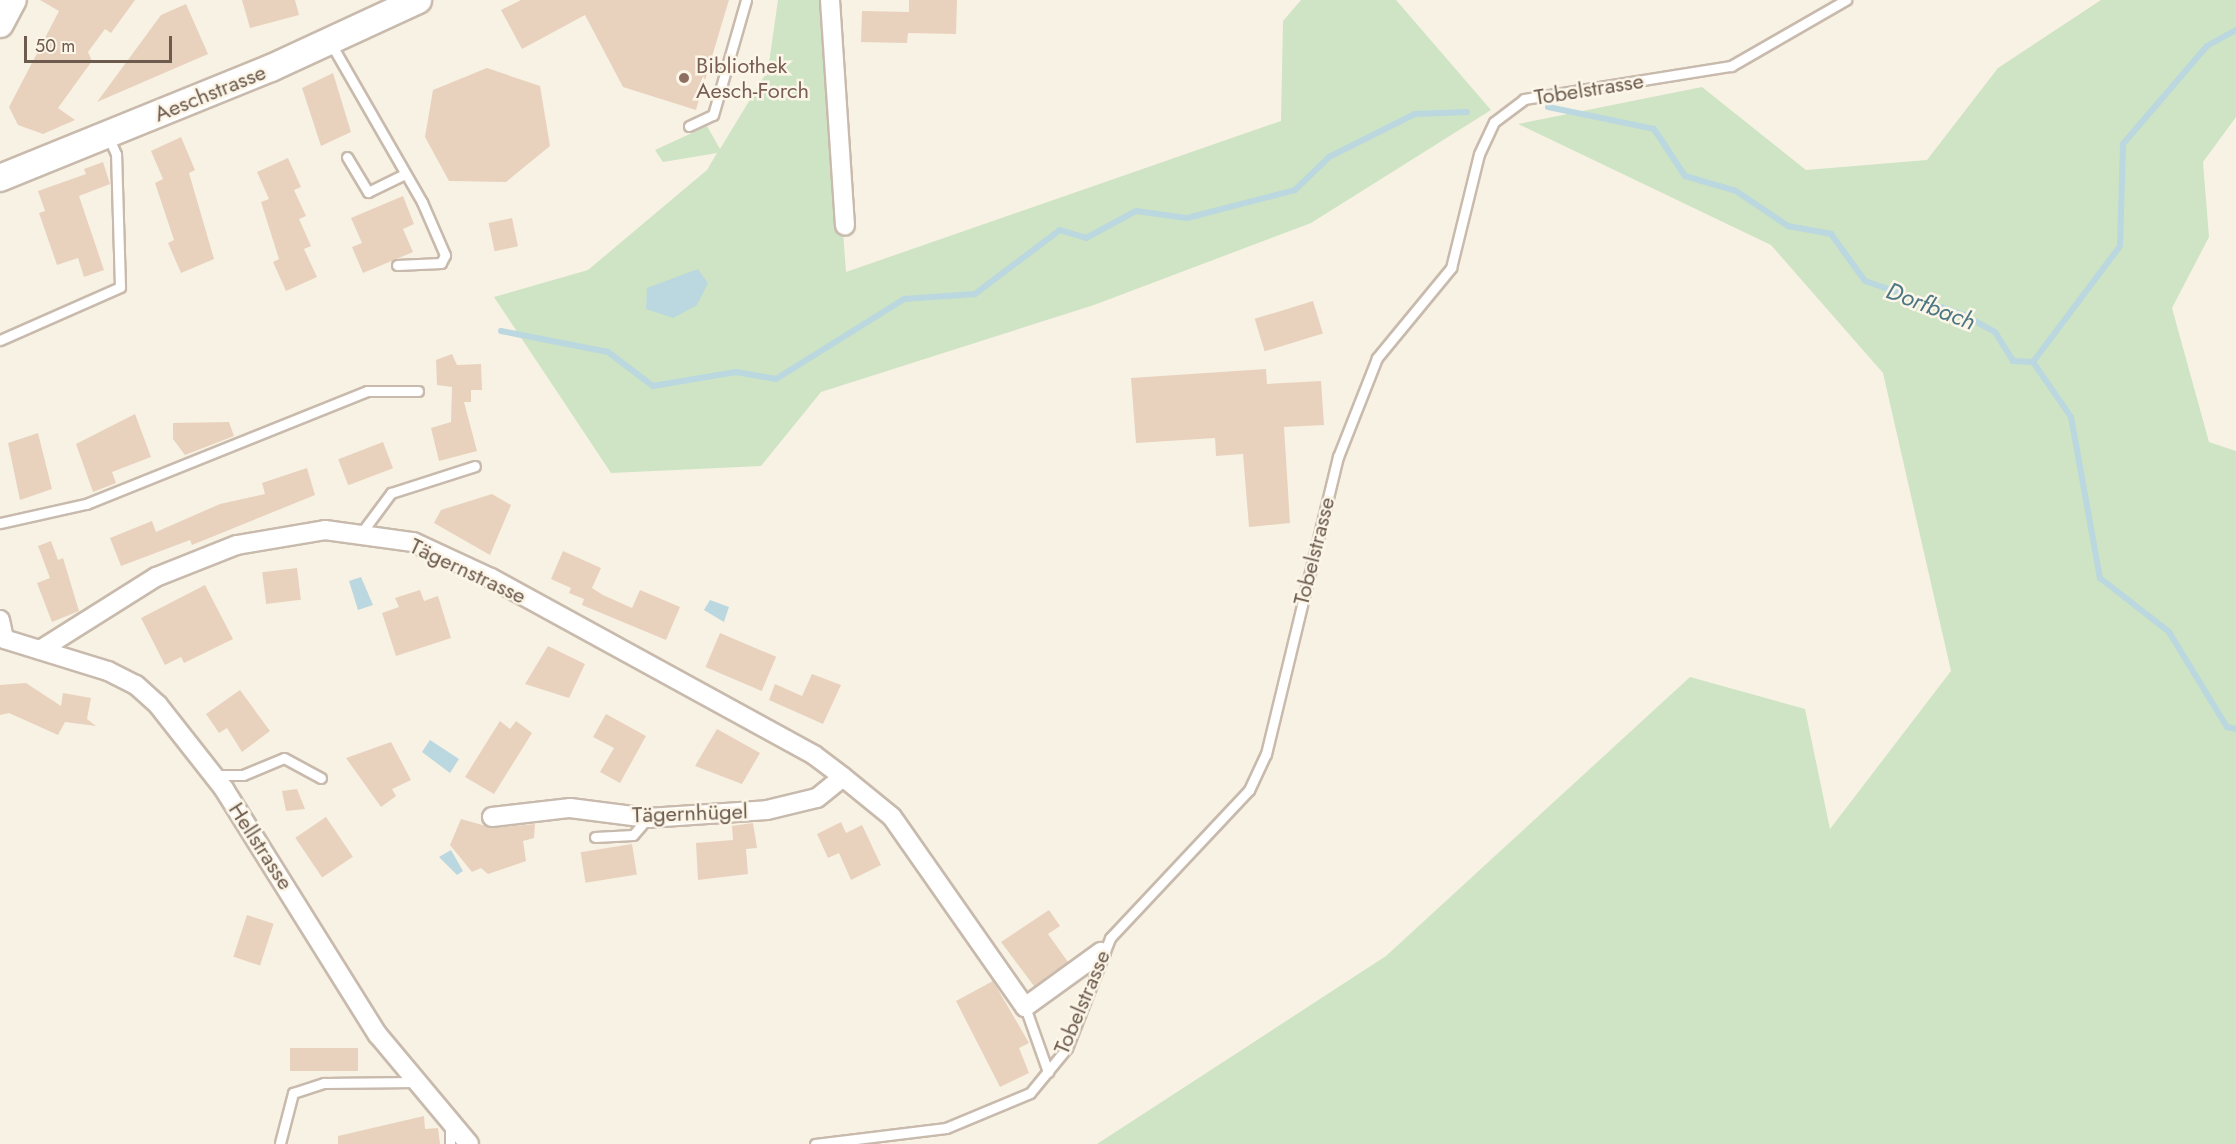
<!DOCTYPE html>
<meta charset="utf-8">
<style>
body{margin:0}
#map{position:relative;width:2236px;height:1144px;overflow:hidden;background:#f8f2e4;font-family:Jost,sans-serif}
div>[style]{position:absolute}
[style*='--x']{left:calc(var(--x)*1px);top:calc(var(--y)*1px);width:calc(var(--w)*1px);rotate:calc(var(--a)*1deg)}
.green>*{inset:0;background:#cee4c4}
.water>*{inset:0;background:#bbd7df}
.stream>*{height:6px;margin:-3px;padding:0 3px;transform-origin:3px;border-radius:3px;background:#bbd7df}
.building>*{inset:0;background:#e8d2bd;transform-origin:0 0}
.roads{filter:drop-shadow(2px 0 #c8baac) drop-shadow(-2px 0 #c8baac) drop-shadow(0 2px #c8baac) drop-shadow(0 -2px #c8baac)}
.service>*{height:9px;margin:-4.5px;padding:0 4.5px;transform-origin:4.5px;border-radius:4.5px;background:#fff}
.minor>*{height:18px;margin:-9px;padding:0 9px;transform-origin:9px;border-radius:9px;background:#fff}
.secondary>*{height:26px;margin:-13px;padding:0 13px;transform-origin:13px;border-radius:13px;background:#fff}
.dots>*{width:16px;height:16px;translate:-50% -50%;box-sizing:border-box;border:3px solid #fcf6e9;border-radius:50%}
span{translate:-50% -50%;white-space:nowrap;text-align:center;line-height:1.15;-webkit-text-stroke:5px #fcf6e9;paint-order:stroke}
.education-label{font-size:22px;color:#785e54}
.left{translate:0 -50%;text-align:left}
.street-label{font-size:22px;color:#6d5b4d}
.water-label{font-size:24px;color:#4d7784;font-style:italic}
.scale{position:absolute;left:24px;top:36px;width:148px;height:27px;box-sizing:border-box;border:3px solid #6d5b4d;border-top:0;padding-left:8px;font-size:18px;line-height:21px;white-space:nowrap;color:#6d5b4d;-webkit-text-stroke:4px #fcf6e9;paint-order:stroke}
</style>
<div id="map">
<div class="green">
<i style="clip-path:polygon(778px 0,826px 0,846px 272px,1281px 121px,1283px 21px,1301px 0,1396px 0,1491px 110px,1311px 223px,1094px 305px,821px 392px,761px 466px,611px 473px,494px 297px,588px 270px,707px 170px,717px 153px,663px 162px,655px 150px,707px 126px,720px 149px,768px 70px)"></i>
<i style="clip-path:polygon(2101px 0,2236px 0,2236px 117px,2203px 162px,2209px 237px,2172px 308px,2209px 442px,2236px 451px,2236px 1144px,1097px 1144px,1386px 956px,1690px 677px,1805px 709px,1830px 829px,1951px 671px,1883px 373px,1771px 245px,1518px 124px,1702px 87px,1806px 170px,1927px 160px,1998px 68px)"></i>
</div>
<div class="water">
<i style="clip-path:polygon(698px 269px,708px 283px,697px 305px,673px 318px,646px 309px,647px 288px)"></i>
<i style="clip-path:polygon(361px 577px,373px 605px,358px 610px,349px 581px)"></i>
<i style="clip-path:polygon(710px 600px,729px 607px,724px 622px,704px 610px)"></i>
<i style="clip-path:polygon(430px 740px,459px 759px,450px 773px,422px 752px)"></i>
<i style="clip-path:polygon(451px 850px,463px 871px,457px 875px,439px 857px)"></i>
</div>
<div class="stream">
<i style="--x:1548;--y:107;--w:108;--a:11.7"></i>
<i style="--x:1654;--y:129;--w:56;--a:56.6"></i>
<i style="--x:1685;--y:176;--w:53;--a:16.4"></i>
<i style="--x:1736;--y:191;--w:63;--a:33.9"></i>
<i style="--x:1788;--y:226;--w:44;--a:10.5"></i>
<i style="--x:1831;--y:234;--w:58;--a:54.1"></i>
<i style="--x:1865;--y:281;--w:105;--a:19"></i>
<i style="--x:1964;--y:315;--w:35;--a:29"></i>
<i style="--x:1995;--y:332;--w:34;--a:58"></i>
<i style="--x:2013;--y:361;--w:20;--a:3"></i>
<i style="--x:2033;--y:362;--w:67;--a:55.4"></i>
<i style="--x:2071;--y:417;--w:164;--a:79.8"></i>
<i style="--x:2100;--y:578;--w:88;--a:38"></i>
<i style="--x:2169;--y:632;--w:111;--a:58.6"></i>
<i style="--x:2227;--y:727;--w:9;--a:13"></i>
<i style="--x:501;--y:331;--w:109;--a:11.1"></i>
<i style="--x:608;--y:352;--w:56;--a:37.1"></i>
<i style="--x:653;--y:386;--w:84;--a:-9.6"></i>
<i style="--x:736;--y:372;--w:41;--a:9.9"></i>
<i style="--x:776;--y:379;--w:151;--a:-32"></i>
<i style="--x:904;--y:299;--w:71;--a:-4"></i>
<i style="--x:975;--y:294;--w:106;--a:-37"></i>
<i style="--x:1060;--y:230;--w:27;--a:17"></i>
<i style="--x:1086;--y:238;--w:57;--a:-28.4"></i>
<i style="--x:1136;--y:211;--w:51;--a:7.8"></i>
<i style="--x:1187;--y:218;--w:112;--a:-14.5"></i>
<i style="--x:1295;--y:190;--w:47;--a:-44.1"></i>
<i style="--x:1329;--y:157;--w:96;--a:-26.6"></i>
<i style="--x:1415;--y:114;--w:52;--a:-2.2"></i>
<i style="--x:2033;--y:362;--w:145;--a:-53.1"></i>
<i style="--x:2120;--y:246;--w:102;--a:-88.3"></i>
<i style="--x:2123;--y:144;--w:129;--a:-49.4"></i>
<i style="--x:2207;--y:46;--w:33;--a:-29"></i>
</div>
<div class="building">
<i style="clip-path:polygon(40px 0,135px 0,111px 33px,105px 29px,88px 52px,92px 61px,58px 108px,75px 120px,43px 134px,18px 125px,9px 107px,59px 11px)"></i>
<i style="clip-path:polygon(242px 0,295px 0,299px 15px,250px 28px)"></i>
<i style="clip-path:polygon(521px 0,729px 0,696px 110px,623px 87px,585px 15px,522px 49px,501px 10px)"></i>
<i style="clip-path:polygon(909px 0,957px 0,956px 34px,908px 33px,907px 43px,861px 42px,862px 11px,909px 12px)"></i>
<i style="clip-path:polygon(186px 4px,208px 54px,97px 102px,161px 15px)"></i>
<i style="clip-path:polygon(487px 68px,540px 86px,550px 146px,506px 182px,449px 181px,425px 137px,433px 90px)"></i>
<i style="clip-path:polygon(333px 73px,351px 132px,321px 146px,302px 88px)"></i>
<i style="clip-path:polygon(181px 137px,195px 170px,189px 173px,214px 259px,181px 273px,168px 243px,174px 240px,155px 183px,163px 179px,151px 151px)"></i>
<i style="clip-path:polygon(288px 158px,301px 187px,294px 190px,306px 216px,299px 219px,311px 246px,304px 249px,317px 277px,286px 291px,273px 262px,279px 259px,261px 202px,269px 199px,257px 172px)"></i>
<i style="clip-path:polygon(103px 162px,110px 184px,79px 196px,104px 270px,84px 277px,78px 258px,57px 265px,39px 213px,45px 211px,38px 191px,86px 174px,84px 169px)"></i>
<i style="clip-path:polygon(403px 196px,414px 224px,403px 229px,413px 252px,363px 273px,352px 247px,362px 243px,351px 218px)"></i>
<i style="left:512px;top:218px;width:29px;height:24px;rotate:78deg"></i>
<i style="left:1313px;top:301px;width:34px;height:61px;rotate:73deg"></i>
<i style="clip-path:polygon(452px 354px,457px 365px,481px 364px,482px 390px,471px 390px,471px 402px,464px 402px,477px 451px,439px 461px,431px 428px,451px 422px,452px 387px,437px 385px,436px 360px)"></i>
<i style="clip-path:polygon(1266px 369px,1267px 384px,1321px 381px,1324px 425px,1284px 427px,1290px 523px,1249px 527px,1243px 454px,1216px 456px,1215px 438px,1136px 443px,1131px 378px)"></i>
<i style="clip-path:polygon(135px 414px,151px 457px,112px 472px,116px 483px,93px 492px,76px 444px)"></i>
<i style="clip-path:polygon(229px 422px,234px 436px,185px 455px,173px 439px,173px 423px)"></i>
<i style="clip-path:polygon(38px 433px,52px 489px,20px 500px,8px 443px)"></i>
<i style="left:383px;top:442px;width:28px;height:48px;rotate:69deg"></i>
<i style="clip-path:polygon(307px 468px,315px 495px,192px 545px,190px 540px,121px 566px,110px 538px,152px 521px,156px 532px,220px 504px,265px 494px,262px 483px)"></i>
<i style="clip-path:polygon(492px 494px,511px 505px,490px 555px,434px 523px,441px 510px)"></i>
<i style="clip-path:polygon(51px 541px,58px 560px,63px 558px,79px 611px,52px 622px,37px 583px,50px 578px,38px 546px)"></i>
<i style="clip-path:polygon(563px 551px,601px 568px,592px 588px,603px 595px,632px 608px,640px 590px,680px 607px,666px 640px,582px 605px,584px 599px,569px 593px,571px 588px,551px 579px)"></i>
<i style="left:297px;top:568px;width:32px;height:35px;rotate:83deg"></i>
<i style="clip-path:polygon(205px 585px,233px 639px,184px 663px,181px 657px,165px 665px,141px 618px)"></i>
<i style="clip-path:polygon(420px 590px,424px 601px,438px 596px,451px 638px,396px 656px,382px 613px,399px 607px,395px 598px)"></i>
<i style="left:720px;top:633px;width:61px;height:37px;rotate:23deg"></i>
<i style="clip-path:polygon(548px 646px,585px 664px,569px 698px,525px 684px)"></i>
<i style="clip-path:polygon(812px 674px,841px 685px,823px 724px,769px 700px,775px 684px,802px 696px)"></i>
<i style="clip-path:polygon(26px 683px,61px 706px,63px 693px,91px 698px,87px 719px,96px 726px,65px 722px,58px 735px,9px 713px,0 715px,0 685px)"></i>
<i style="clip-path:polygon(240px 690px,270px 731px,242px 752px,227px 728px,219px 733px,206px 714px)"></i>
<i style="clip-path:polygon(606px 714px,646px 736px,620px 783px,600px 772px,614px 748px,593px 737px)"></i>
<i style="clip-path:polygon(500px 721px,510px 729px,516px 721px,532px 733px,494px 794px,465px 777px)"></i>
<i style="clip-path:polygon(717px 729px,760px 753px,742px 784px,695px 766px)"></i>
<i style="clip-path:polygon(391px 742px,411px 780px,392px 789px,396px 796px,381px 807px,346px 758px)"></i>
<i style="clip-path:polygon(297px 789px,305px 809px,286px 811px,282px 791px)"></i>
<i style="left:326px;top:817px;width:48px;height:37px;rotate:56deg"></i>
<i style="clip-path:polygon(461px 819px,493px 828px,535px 824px,534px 838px,523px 841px,526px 861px,488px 874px,481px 868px,472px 872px,450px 845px)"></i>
<i style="clip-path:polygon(841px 822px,846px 833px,862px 825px,881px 865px,851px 880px,839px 853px,828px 858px,817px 834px)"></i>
<i style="clip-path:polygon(753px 823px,757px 848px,746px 849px,748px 874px,698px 880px,696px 843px,733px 840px,732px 826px)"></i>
<i style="left:632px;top:844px;width:31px;height:52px;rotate:81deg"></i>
<i style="clip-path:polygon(1049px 910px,1060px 926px,1048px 934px,1068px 962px,1034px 986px,1001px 942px)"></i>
<i style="left:247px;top:915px;width:28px;height:44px;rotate:18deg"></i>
<i style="clip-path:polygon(993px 981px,1029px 1043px,1019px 1048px,1029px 1073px,1000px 1087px,956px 1001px)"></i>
<i style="left:358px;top:1048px;width:23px;height:68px;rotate:90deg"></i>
<i style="clip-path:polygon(424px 1116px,425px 1129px,438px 1128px,440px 1144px,338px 1144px,338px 1136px)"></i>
</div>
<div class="roads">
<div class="service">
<i style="--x:330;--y:42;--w:185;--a:60.1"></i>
<i style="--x:422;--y:202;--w:58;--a:66.5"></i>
<i style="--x:445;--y:255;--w:9;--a:117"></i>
<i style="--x:441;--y:263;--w:44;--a:177.4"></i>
<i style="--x:689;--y:126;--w:26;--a:-25"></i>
<i style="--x:713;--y:115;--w:120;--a:-74"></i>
<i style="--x:347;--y:157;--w:41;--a:59"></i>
<i style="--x:368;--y:192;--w:39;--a:-26"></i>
<i style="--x:0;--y:340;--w:131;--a:-23.8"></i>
<i style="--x:120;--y:287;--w:133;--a:-91.7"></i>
<i style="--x:116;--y:154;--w:20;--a:-114"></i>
<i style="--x:0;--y:523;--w:88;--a:-12.5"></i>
<i style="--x:86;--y:504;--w:303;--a:-21.9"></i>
<i style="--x:367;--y:391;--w:51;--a:0"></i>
<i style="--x:362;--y:532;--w:49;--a:-53.4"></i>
<i style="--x:391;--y:493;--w:88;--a:-17.8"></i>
<i style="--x:213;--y:775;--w:30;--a:0"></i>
<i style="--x:243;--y:775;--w:44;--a:-22.5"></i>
<i style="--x:284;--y:758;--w:42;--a:28.4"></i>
<i style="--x:595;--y:837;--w:38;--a:-3"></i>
<i style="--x:633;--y:835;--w:23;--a:-49"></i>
<i style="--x:1025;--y:1007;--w:69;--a:70.5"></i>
<i style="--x:280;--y:1143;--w:52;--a:-75.4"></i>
<i style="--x:293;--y:1093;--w:33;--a:-18"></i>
<i style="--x:324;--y:1083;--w:92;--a:-0.6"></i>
<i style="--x:450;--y:1144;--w:20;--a:-90"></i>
<i style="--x:815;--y:1144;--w:132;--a:-7"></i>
<i style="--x:946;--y:1128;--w:91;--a:-22.6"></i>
<i style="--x:1030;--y:1093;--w:58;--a:-50.6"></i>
<i style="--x:1067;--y:1048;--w:118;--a:-68.6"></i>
<i style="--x:1110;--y:938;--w:203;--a:-46.8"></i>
<i style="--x:1249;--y:790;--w:40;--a:-65"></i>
<i style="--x:1266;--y:754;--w:306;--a:-76.4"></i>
<i style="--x:1338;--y:457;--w:106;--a:-68.5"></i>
<i style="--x:1377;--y:358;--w:117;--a:-50.6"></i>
<i style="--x:1451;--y:268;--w:117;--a:-76.2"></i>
<i style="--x:1479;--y:154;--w:35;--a:-65"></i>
<i style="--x:1494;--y:122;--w:38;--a:-37"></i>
<i style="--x:1524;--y:99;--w:210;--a:-9.1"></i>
<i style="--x:1731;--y:66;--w:133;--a:-29.9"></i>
</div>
<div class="minor">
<i style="--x:830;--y:0;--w:226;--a:86.2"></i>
<i style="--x:0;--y:620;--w:19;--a:78"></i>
<i style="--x:4;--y:639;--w:109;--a:17.1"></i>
<i style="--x:108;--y:671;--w:31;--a:27"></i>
<i style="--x:136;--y:685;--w:30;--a:42"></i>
<i style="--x:158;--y:705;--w:107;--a:51.8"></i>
<i style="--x:224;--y:789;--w:290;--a:58"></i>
<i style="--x:378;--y:1035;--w:142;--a:50.1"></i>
<i style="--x:40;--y:650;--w:137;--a:-32.2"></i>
<i style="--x:156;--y:577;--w:87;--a:-21.6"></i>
<i style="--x:237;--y:545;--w:89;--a:-9.7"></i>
<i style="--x:325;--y:530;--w:89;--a:7.8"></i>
<i style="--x:413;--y:542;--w:86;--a:24.8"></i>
<i style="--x:491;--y:578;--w:368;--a:28.7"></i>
<i style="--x:814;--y:755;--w:36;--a:37"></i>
<i style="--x:843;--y:777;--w:63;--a:39.2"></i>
<i style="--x:892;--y:817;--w:232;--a:55"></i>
<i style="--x:1025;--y:1007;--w:94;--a:-35.9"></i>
<i style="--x:492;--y:817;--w:79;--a:-6.6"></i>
<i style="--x:570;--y:808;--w:79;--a:7.3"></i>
<i style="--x:648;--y:818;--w:119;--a:-3.8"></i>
<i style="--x:767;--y:810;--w:51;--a:-13.5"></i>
<i style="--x:817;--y:798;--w:33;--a:-39"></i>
</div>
<div class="secondary">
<i style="--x:0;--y:24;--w:27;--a:-62"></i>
<i style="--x:0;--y:178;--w:292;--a:-22.1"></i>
<i style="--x:271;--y:68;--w:162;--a:-24.8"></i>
</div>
</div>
<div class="dots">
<i style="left:684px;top:78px;background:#8d6e63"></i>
</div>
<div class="education-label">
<span class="left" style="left:696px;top:78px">Bibliothek<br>Aesch-Forch</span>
</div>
<div class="street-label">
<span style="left:1589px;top:89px;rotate:-9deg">Tobelstrasse</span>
<span style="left:210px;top:93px;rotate:-22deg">Aeschstrasse</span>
<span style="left:1314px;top:551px;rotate:-76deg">Tobelstrasse</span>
<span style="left:468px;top:571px;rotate:25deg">Tägernstrasse</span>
<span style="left:690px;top:813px;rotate:-2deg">Tägernhügel</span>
<span style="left:261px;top:846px;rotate:57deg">Hellstrasse</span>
<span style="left:1082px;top:1002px;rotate:-67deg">Tobelstrasse</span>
</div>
<div class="water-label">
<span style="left:1931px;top:306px;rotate:21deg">Dorfbach</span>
</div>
<div class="scale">50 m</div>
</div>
